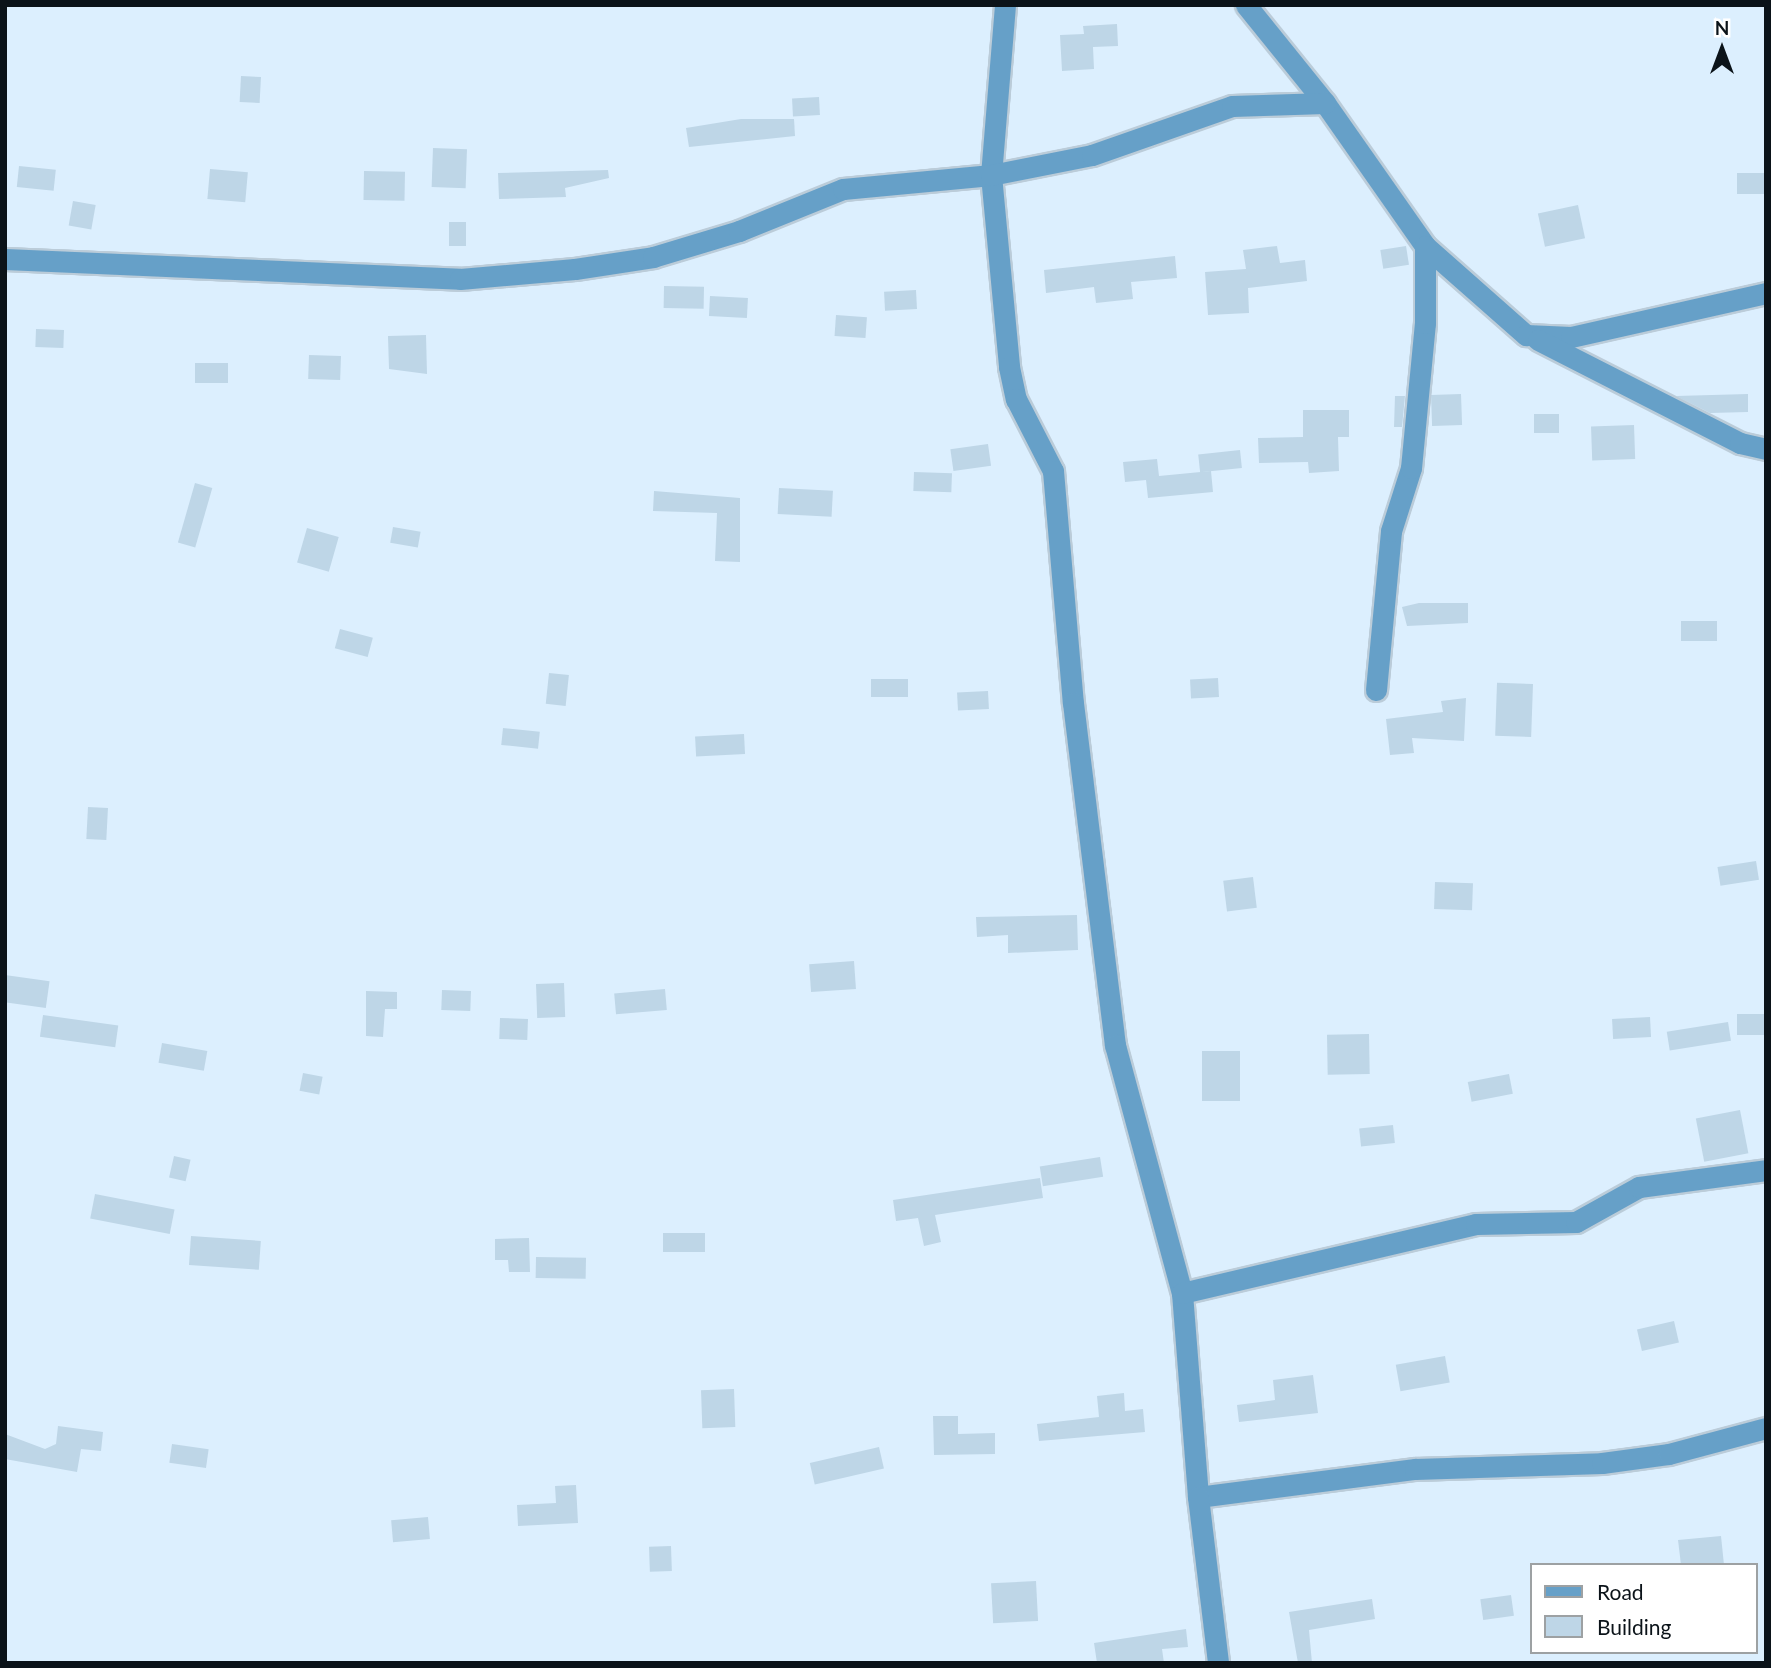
<!DOCTYPE html>
<style>
body{margin:0}
#map{position:relative;width:1771px;height:1668px;overflow:hidden;background:#dceffe;font-family:Lato,sans-serif}
div>[style]{position:absolute}
[style*='--x']{left:calc(var(--x)*1px);top:calc(var(--y)*1px);width:calc(var(--w)*1px);rotate:calc(var(--a)*1deg)}
.building>*{inset:0;background:#bed6e7;transform-origin:0 0}
.roads{filter:drop-shadow(2px 0 #bbccd9) drop-shadow(-2px 0 #bbccd9) drop-shadow(0 2px #bbccd9) drop-shadow(0 -2px #bbccd9)}
.minor>*{height:21px;margin:-10.5px;padding:0 10.5px;transform-origin:10.5px;border-radius:10.5px;background:#66a0c8}
span{translate:-50% -50%;white-space:nowrap;text-align:center;line-height:1.15;-webkit-text-stroke:7px #fff;paint-order:stroke}
.frame{position:absolute;inset:0;border:7px solid #0b1319;pointer-events:none}
.legend{position:absolute;left:1530px;top:1563px;width:228px;height:91px;box-sizing:border-box;background:#fff;border:2px solid #9da1a3;margin:0;padding:9px 12px;list-style:none;font-size:21px;color:#0b1319}
.legend li{display:flex;align-items:center;gap:14px;height:35px}
.legend b{width:35px;border:2px solid #9da1a3}
.north{position:absolute;left:1687px;top:14px;width:70px;height:70px;-webkit-text-stroke:5px #fff;paint-order:stroke;rotate:0deg;font-size:19px;font-weight:700;line-height:28px;text-align:center;color:#0b1319}
.north::after{content:'';display:block;margin:auto;width:24px;height:32px;background:#0b1319;clip-path:polygon(50% 0,100% 100%,50% 72%,0 100%)}
</style>
<div id="map">
<div class="building">
<i style="clip-path:polygon(1117px 24px,1118px 46px,1093px 47px,1094px 69px,1062px 71px,1060px 35px,1084px 34px,1083px 26px)"></i>
<i style="left:241px;top:76px;width:20px;height:26px;rotate:3deg"></i>
<i style="left:819px;top:97px;width:18px;height:27px;rotate:87deg"></i>
<i style="clip-path:polygon(741px 119px,794px 119px,795px 136px,689px 147px,686px 128px)"></i>
<i style="left:433px;top:148px;width:34px;height:39px;rotate:2deg"></i>
<i style="left:19px;top:166px;width:37px;height:21px;rotate:6deg"></i>
<i style="left:210px;top:169px;width:38px;height:30px;rotate:5deg"></i>
<i style="clip-path:polygon(608px 170px,609px 178px,565px 188px,566px 197px,499px 199px,498px 173px)"></i>
<i style="left:364px;top:171px;width:41px;height:29px;rotate:1deg"></i>
<i style="left:1737px;top:173px;width:29px;height:21px"></i>
<i style="left:73px;top:201px;width:23px;height:25px;rotate:10deg"></i>
<i style="left:1578px;top:205px;width:34px;height:41px;rotate:78deg"></i>
<i style="left:449px;top:222px;width:17px;height:24px"></i>
<i style="clip-path:polygon(1277px 246px,1280px 263px,1305px 260px,1307px 281px,1248px 288px,1249px 313px,1208px 315px,1205px 272px,1246px 269px,1243px 250px)"></i>
<i style="left:1406px;top:246px;width:19px;height:26px;rotate:81deg"></i>
<i style="clip-path:polygon(1175px 256px,1177px 278px,1131px 282px,1133px 299px,1096px 303px,1094px 287px,1046px 293px,1044px 270px)"></i>
<i style="left:664px;top:286px;width:40px;height:22px;rotate:1deg"></i>
<i style="left:916px;top:290px;width:19px;height:32px;rotate:87deg"></i>
<i style="left:710px;top:296px;width:38px;height:20px;rotate:3deg"></i>
<i style="left:836px;top:315px;width:31px;height:21px;rotate:4deg"></i>
<i style="left:36px;top:329px;width:28px;height:18px;rotate:2deg"></i>
<i style="clip-path:polygon(426px 335px,427px 374px,389px 369px,388px 336px)"></i>
<i style="left:309px;top:355px;width:32px;height:24px;rotate:2deg"></i>
<i style="left:195px;top:363px;width:33px;height:20px"></i>
<i style="left:1461px;top:394px;width:31px;height:30px;rotate:88deg"></i>
<i style="clip-path:polygon(1748px 394px,1748px 412px,1710px 413px,1676px 396px)"></i>
<i style="clip-path:polygon(1395px 396px,1405px 396px,1402px 427px,1394px 427px)"></i>
<i style="clip-path:polygon(1303px 410px,1349px 410px,1349px 437px,1338px 437px,1339px 471px,1309px 473px,1308px 462px,1259px 463px,1258px 438px,1303px 437px)"></i>
<i style="left:1534px;top:414px;width:25px;height:19px"></i>
<i style="left:1634px;top:425px;width:34px;height:43px;rotate:88deg"></i>
<i style="left:988px;top:444px;width:22px;height:38px;rotate:82deg"></i>
<i style="left:1240px;top:450px;width:18px;height:42px;rotate:84deg"></i>
<i style="clip-path:polygon(1157px 459px,1159px 476px,1211px 471px,1213px 492px,1148px 498px,1146px 480px,1125px 482px,1123px 462px)"></i>
<i style="left:914px;top:472px;width:38px;height:19px;rotate:2deg"></i>
<i style="left:195px;top:483px;width:18px;height:62px;rotate:16deg"></i>
<i style="left:779px;top:488px;width:54px;height:26px;rotate:3deg"></i>
<i style="clip-path:polygon(654px 491px,740px 498px,740px 562px,715px 561px,717px 513px,653px 511px)"></i>
<i style="left:393px;top:527px;width:28px;height:16px;rotate:10deg"></i>
<i style="left:307px;top:528px;width:33px;height:36px;rotate:16deg"></i>
<i style="clip-path:polygon(1419px 603px,1468px 603px,1468px 623px,1407px 626px,1402px 607px)"></i>
<i style="left:1681px;top:621px;width:36px;height:20px"></i>
<i style="left:340px;top:629px;width:34px;height:20px;rotate:15deg"></i>
<i style="left:549px;top:673px;width:20px;height:31px;rotate:6deg"></i>
<i style="left:1218px;top:678px;width:19px;height:28px;rotate:87deg"></i>
<i style="left:908px;top:679px;width:18px;height:37px;rotate:90deg"></i>
<i style="left:1533px;top:684px;width:53px;height:36px;rotate:92deg"></i>
<i style="left:988px;top:691px;width:18px;height:31px;rotate:87deg"></i>
<i style="clip-path:polygon(1466px 698px,1464px 741px,1412px 738px,1414px 753px,1390px 755px,1386px 719px,1443px 712px,1441px 701px)"></i>
<i style="left:503px;top:728px;width:37px;height:17px;rotate:6deg"></i>
<i style="left:744px;top:734px;width:20px;height:49px;rotate:87deg"></i>
<i style="left:88px;top:807px;width:20px;height:32px;rotate:3deg"></i>
<i style="left:1756px;top:861px;width:19px;height:39px;rotate:81deg"></i>
<i style="left:1253px;top:877px;width:31px;height:30px;rotate:83deg"></i>
<i style="left:1435px;top:882px;width:38px;height:27px;rotate:2deg"></i>
<i style="clip-path:polygon(1077px 915px,1078px 950px,1008px 953px,1008px 935px,977px 937px,976px 917px)"></i>
<i style="left:854px;top:961px;width:28px;height:45px;rotate:86deg"></i>
<i style="left:5px;top:975px;width:45px;height:27px;rotate:8deg"></i>
<i style="left:564px;top:983px;width:34px;height:28px;rotate:88deg"></i>
<i style="left:665px;top:989px;width:21px;height:51px;rotate:85deg"></i>
<i style="left:442px;top:990px;width:29px;height:20px;rotate:2deg"></i>
<i style="clip-path:polygon(366px 991px,397px 992px,397px 1009px,385px 1009px,383px 1037px,366px 1036px)"></i>
<i style="left:1766px;top:1014px;width:21px;height:29px;rotate:90deg"></i>
<i style="left:43px;top:1015px;width:76px;height:22px;rotate:8deg"></i>
<i style="left:1650px;top:1017px;width:20px;height:38px;rotate:87deg"></i>
<i style="left:500px;top:1018px;width:28px;height:21px;rotate:2deg"></i>
<i style="left:1728px;top:1022px;width:19px;height:62px;rotate:81deg"></i>
<i style="left:1369px;top:1034px;width:40px;height:42px;rotate:89deg"></i>
<i style="left:162px;top:1043px;width:46px;height:20px;rotate:10deg"></i>
<i style="left:1202px;top:1051px;width:38px;height:50px"></i>
<i style="left:303px;top:1073px;width:20px;height:18px;rotate:11deg"></i>
<i style="left:1509px;top:1074px;width:20px;height:42px;rotate:79deg"></i>
<i style="left:1740px;top:1110px;width:44px;height:45px;rotate:79deg"></i>
<i style="left:1393px;top:1125px;width:18px;height:34px;rotate:84deg"></i>
<i style="left:174px;top:1156px;width:17px;height:22px;rotate:13deg"></i>
<i style="left:1100px;top:1157px;width:20px;height:61px;rotate:81deg"></i>
<i style="clip-path:polygon(1040px 1178px,1043px 1198px,935px 1215px,941px 1242px,924px 1246px,918px 1218px,896px 1221px,893px 1200px)"></i>
<i style="left:95px;top:1194px;width:81px;height:25px;rotate:11deg"></i>
<i style="left:705px;top:1233px;width:19px;height:42px;rotate:90deg"></i>
<i style="left:191px;top:1236px;width:70px;height:29px;rotate:4deg"></i>
<i style="clip-path:polygon(529px 1238px,530px 1272px,509px 1272px,508px 1260px,495px 1260px,495px 1239px)"></i>
<i style="left:536px;top:1257px;width:50px;height:21px;rotate:1deg"></i>
<i style="left:1674px;top:1321px;width:22px;height:38px;rotate:77deg"></i>
<i style="left:1445px;top:1356px;width:27px;height:50px;rotate:80deg"></i>
<i style="clip-path:polygon(1313px 1375px,1318px 1413px,1239px 1422px,1237px 1405px,1275px 1400px,1273px 1380px)"></i>
<i style="left:734px;top:1389px;width:38px;height:33px;rotate:88deg"></i>
<i style="clip-path:polygon(1124px 1393px,1125px 1411px,1143px 1409px,1145px 1432px,1039px 1441px,1037px 1424px,1099px 1417px,1097px 1396px)"></i>
<i style="clip-path:polygon(933px 1416px,958px 1416px,958px 1434px,995px 1433px,995px 1454px,934px 1455px)"></i>
<i style="clip-path:polygon(58px 1426px,103px 1432px,101px 1451px,81px 1449px,77px 1472px,5px 1459px,5px 1434px,45px 1449px,56px 1444px)"></i>
<i style="left:172px;top:1444px;width:37px;height:19px;rotate:8deg"></i>
<i style="left:879px;top:1447px;width:22px;height:71px;rotate:77deg"></i>
<i style="clip-path:polygon(576px 1485px,578px 1523px,518px 1526px,517px 1505px,556px 1503px,555px 1486px)"></i>
<i style="left:428px;top:1517px;width:22px;height:37px;rotate:85deg"></i>
<i style="clip-path:polygon(1721px 1536px,1724px 1565px,1681px 1565px,1678px 1540px)"></i>
<i style="left:671px;top:1546px;width:25px;height:22px;rotate:88deg"></i>
<i style="left:1036px;top:1581px;width:40px;height:45px;rotate:87deg"></i>
<i style="left:1511px;top:1595px;width:21px;height:31px;rotate:82deg"></i>
<i style="clip-path:polygon(1372px 1599px,1375px 1619px,1309px 1630px,1312px 1663px,1298px 1663px,1289px 1612px)"></i>
<i style="clip-path:polygon(1186px 1629px,1188px 1647px,1162px 1649px,1164px 1663px,1097px 1663px,1094px 1643px)"></i>
</div>
<div class="roads">
<div class="minor">
<i style="--x:1005;--y:5;--w:171;--a:94.7"></i>
<i style="--x:991;--y:175;--w:193;--a:84.6"></i>
<i style="--x:1009;--y:367;--w:33;--a:78"></i>
<i style="--x:1016;--y:399;--w:81;--a:62.8"></i>
<i style="--x:1053;--y:471;--w:233;--a:85.1"></i>
<i style="--x:1073;--y:703;--w:345;--a:83"></i>
<i style="--x:1115;--y:1045;--w:257;--a:74.9"></i>
<i style="--x:1182;--y:1293;--w:205;--a:85.5"></i>
<i style="--x:1198;--y:1497;--w:219;--a:-7.4"></i>
<i style="--x:1415;--y:1469;--w:187;--a:-1.8"></i>
<i style="--x:1602;--y:1463;--w:68;--a:-7.7"></i>
<i style="--x:1669;--y:1454;--w:100;--a:-15"></i>
<i style="--x:1246;--y:5;--w:126;--a:51.1"></i>
<i style="--x:1325;--y:103;--w:174;--a:55"></i>
<i style="--x:1425;--y:246;--w:135;--a:41.4"></i>
<i style="--x:1526;--y:335;--w:45;--a:2.5"></i>
<i style="--x:1571;--y:337;--w:200;--a:-12.7"></i>
<i style="--x:5;--y:259;--w:455;--a:2.5"></i>
<i style="--x:460;--y:279;--w:115;--a:-5"></i>
<i style="--x:575;--y:269;--w:79;--a:-8.7"></i>
<i style="--x:653;--y:257;--w:90;--a:-16.8"></i>
<i style="--x:739;--y:231;--w:112;--a:-22"></i>
<i style="--x:843;--y:189;--w:149;--a:-5.4"></i>
<i style="--x:991;--y:175;--w:103;--a:-11.2"></i>
<i style="--x:1092;--y:155;--w:148;--a:-19.3"></i>
<i style="--x:1232;--y:106;--w:93;--a:-1.8"></i>
<i style="--x:1538;--y:340;--w:227;--a:27"></i>
<i style="--x:1740;--y:443;--w:27;--a:13"></i>
<i style="--x:1376;--y:690;--w:160;--a:-84.6"></i>
<i style="--x:1391;--y:531;--w:66;--a:-72.4"></i>
<i style="--x:1411;--y:468;--w:146;--a:-84.5"></i>
<i style="--x:1425;--y:323;--w:77;--a:-90"></i>
<i style="--x:1182;--y:1293;--w:302;--a:-13.2"></i>
<i style="--x:1476;--y:1224;--w:100;--a:-1.1"></i>
<i style="--x:1576;--y:1222;--w:72;--a:-29.1"></i>
<i style="--x:1639;--y:1187;--w:128;--a:-7.6"></i>
<i style="--x:1198;--y:1497;--w:167;--a:83.1"></i>
</div>
</div>
<div class="frame"></div>
<ul class="legend">
<li><b style="height:9px;background:#66a0c8"></b>Road</li>
<li><b style="height:19px;background:#bed6e7"></b>Building</li>
</ul>
<div class="north">N</div>
</div>
